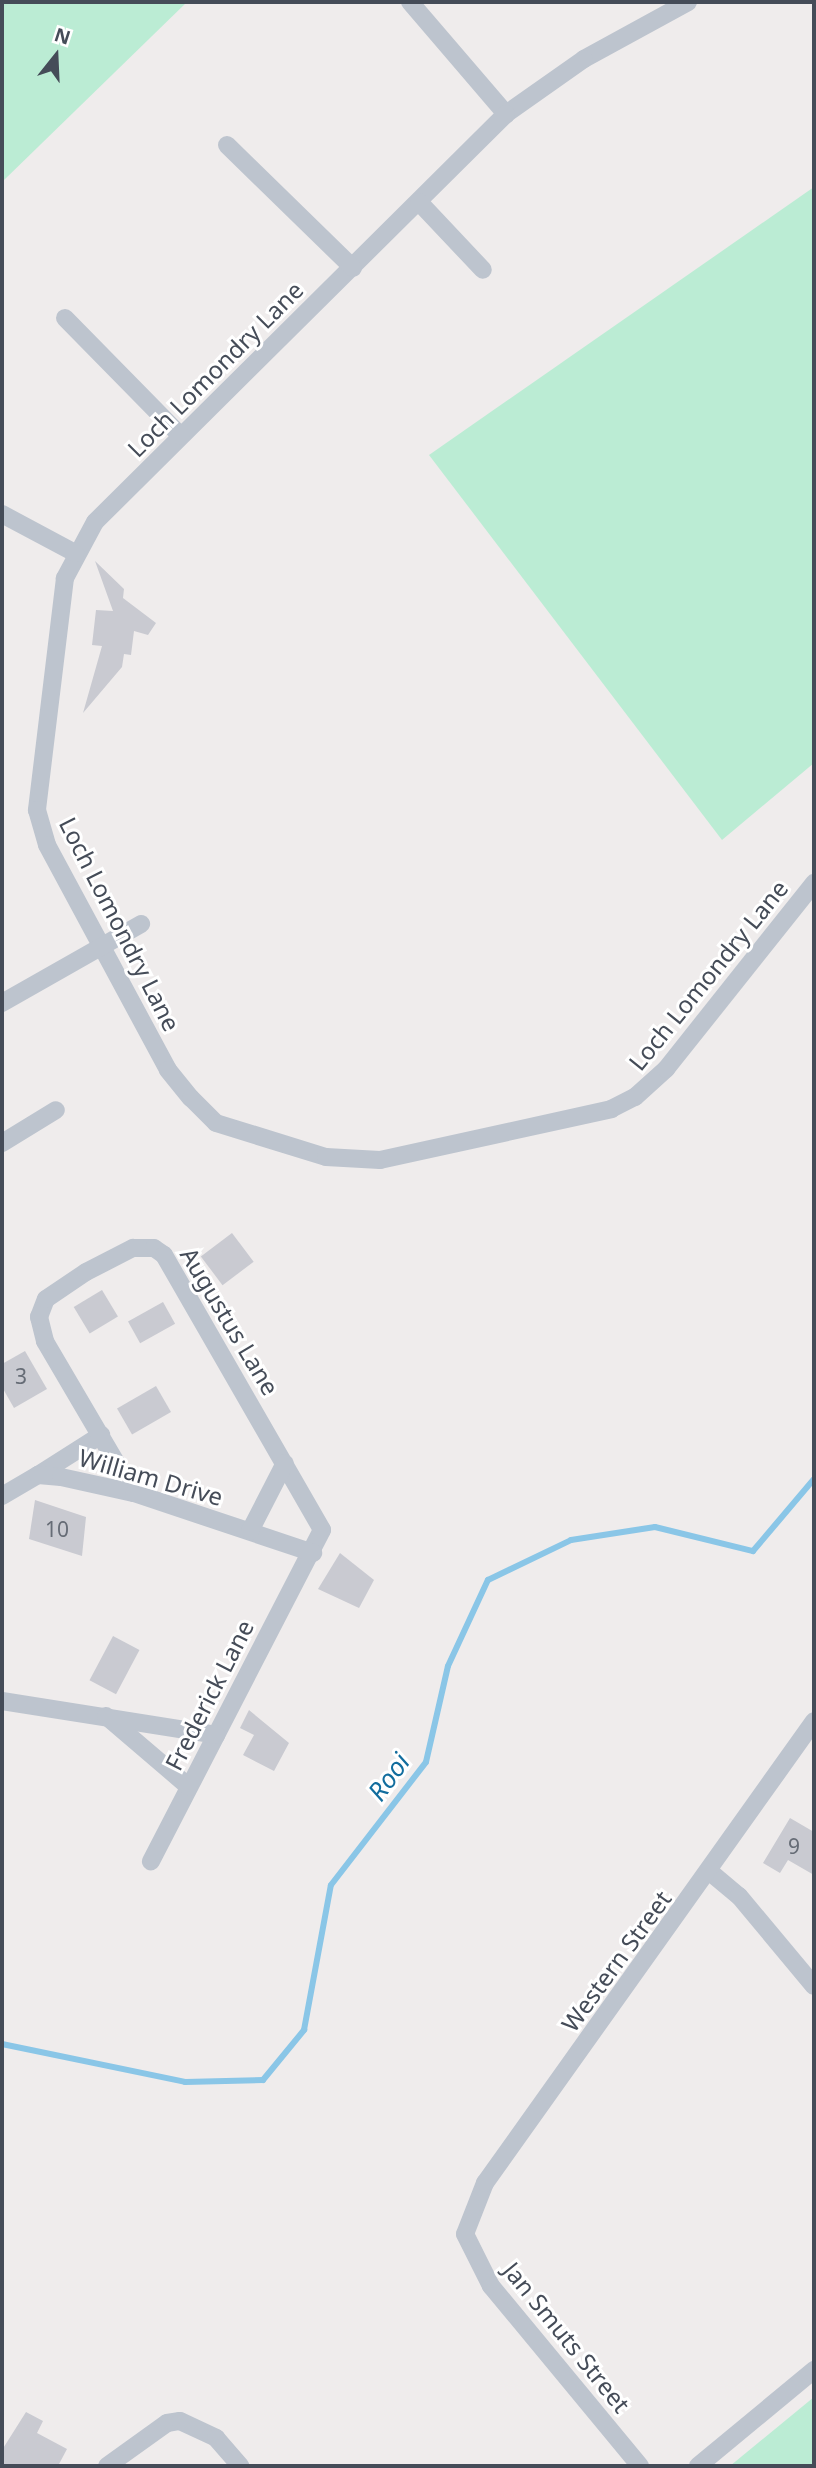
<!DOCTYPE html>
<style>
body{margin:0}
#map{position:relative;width:816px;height:2468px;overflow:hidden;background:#efecec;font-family:"Noto Sans",sans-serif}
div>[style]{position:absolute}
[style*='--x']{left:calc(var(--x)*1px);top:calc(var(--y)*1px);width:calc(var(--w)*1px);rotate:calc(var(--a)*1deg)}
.green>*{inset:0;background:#bbecd4}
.stream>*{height:6px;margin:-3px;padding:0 3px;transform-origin:3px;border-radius:3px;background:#8ac6e7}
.building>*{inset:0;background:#c9cad1;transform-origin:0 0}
.street>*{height:18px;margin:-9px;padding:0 9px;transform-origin:9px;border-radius:9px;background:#bdc4ce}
span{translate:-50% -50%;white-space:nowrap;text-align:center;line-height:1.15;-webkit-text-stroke:6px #fff;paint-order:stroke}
.number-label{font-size:21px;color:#666c76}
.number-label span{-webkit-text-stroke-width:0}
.street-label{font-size:24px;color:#454c58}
.water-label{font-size:26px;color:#126d9e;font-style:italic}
.frame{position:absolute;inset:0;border:4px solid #454c58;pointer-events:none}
.north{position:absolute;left:21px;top:21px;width:70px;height:70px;-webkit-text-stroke:5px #fff;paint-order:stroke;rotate:18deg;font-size:19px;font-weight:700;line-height:28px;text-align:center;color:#454c58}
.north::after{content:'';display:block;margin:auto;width:24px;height:32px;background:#454c58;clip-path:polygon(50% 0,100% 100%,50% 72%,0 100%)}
</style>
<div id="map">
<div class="green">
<i style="clip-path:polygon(2px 2px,187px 2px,2px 182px)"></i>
<i style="clip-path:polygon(814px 187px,814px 763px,722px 840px,429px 455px)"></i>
<i style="clip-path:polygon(814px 2397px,814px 2466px,730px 2466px)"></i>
</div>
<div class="stream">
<i style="--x:2;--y:2044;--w:187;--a:11.7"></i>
<i style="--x:185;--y:2082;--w:78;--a:-1.5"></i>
<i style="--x:263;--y:2080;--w:65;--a:-50.6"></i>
<i style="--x:304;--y:2030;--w:147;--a:-79.5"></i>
<i style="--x:331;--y:1885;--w:155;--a:-52.3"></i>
<i style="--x:426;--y:1762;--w:98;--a:-77.1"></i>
<i style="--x:448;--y:1666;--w:95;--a:-65.1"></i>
<i style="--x:488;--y:1580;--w:92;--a:-25.7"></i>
<i style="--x:571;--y:1540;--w:85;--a:-8.8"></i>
<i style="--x:655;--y:1527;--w:101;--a:13.8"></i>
<i style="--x:753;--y:1551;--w:94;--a:-49.7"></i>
</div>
<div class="building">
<i style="clip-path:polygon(95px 561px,124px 589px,123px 598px,156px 623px,148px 635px,134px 631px,131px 655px,124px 654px,122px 667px,83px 713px,102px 646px,92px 645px,96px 610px,113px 611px)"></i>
<i style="left:232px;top:1233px;width:36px;height:39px;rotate:53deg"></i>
<i style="left:102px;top:1290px;width:31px;height:33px;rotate:59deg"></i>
<i style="left:163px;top:1302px;width:25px;height:40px;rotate:61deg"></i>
<i style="clip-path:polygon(25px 1351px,47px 1389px,14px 1408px,2px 1387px,2px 1364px)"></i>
<i style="left:156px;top:1386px;width:30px;height:45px;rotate:60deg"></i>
<i style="clip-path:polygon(35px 1500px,86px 1517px,82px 1556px,29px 1539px)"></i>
<i style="clip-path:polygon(340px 1553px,374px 1580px,359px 1608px,318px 1589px)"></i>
<i style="left:113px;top:1636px;width:30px;height:50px;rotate:28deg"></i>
<i style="clip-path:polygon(249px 1710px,289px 1743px,274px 1771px,243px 1755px,254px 1735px,240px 1728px)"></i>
<i style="clip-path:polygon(790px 1818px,814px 1832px,814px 1875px,788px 1860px,780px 1873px,763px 1863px)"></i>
<i style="clip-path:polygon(26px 2412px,43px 2421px,37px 2433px,67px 2449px,58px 2466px,2px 2466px,2px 2450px)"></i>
</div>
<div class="street">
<i style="--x:410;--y:2;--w:148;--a:49.4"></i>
<i style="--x:688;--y:2;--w:119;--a:151.3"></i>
<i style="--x:584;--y:59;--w:95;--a:144.8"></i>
<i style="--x:506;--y:114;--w:579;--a:135.21"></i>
<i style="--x:95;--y:522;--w:64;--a:118.2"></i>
<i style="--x:65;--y:578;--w:234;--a:96.9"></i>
<i style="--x:37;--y:810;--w:36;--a:74"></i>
<i style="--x:47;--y:845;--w:255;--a:61.7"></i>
<i style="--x:168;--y:1070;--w:36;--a:51"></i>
<i style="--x:191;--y:1098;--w:35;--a:45"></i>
<i style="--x:216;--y:1123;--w:115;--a:17.2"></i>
<i style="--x:326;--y:1157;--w:54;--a:3.2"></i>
<i style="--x:380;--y:1160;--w:237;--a:-12.4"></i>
<i style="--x:611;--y:1109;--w:27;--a:-27"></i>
<i style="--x:635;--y:1097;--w:42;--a:-42.1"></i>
<i style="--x:666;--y:1069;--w:238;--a:-51.5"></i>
<i style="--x:227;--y:145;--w:176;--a:44.3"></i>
<i style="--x:419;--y:202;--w:93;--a:46.7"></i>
<i style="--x:65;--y:318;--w:165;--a:45.5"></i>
<i style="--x:2;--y:514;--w:83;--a:28.1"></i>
<i style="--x:2;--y:1003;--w:160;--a:-29.6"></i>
<i style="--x:2;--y:1143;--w:63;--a:-31.4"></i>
<i style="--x:38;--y:1475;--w:75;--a:-32.4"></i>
<i style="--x:134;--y:1493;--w:176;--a:-120.4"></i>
<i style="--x:45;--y:1341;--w:25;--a:-104"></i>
<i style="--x:39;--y:1317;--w:19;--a:-69"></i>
<i style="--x:46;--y:1299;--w:48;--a:-34"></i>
<i style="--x:86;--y:1272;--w:53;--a:-27.1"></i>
<i style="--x:133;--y:1248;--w:21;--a:0"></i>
<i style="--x:154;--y:1248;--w:12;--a:35"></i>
<i style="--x:164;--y:1255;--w:317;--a:60.1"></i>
<i style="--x:322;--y:1530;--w:373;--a:117.3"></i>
<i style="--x:2;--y:1496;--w:42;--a:-30.3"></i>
<i style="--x:38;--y:1475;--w:23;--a:5"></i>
<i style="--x:61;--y:1477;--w:75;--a:12.4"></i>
<i style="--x:134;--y:1493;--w:189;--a:18.5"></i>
<i style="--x:250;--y:1531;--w:76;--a:-62.8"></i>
<i style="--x:2;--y:1701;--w:217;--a:9"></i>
<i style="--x:106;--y:1716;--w:109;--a:40.5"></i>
<i style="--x:710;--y:1872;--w:38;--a:40"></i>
<i style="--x:739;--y:1896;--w:117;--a:50.2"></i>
<i style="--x:107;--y:2466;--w:74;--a:-35.6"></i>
<i style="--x:167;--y:2423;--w:13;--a:-9"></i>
<i style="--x:180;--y:2421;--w:40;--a:25"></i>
<i style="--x:216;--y:2438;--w:37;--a:49"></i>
<i style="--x:640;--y:2466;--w:234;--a:-129.6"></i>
<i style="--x:491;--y:2286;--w:58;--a:-116.6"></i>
<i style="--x:465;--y:2234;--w:55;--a:-68.6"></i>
<i style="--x:485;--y:2183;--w:567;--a:-54.54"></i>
<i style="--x:698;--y:2466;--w:151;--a:-39.6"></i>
</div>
<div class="number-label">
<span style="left:21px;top:1376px">3</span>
<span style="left:57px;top:1529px">10</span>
<span style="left:794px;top:1846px">9</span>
</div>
<div class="street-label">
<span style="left:215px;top:369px;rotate:-45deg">Loch Lomondry Lane</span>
<span style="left:120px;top:924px;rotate:63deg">Loch Lomondry Lane</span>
<span style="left:708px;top:975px;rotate:-51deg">Loch Lomondry Lane</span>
<span style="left:230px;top:1321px;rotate:59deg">Augustus Lane</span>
<span style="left:151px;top:1477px;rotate:16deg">William Drive</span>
<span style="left:209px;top:1695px;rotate:-63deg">Frederick Lane</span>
<span style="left:616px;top:1961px;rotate:-54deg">Western Street</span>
<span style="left:567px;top:2337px;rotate:51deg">Jan Smuts Street</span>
</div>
<div class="water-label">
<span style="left:389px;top:1777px;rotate:-54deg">Rooi</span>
</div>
<div class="frame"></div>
<div class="north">N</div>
</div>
